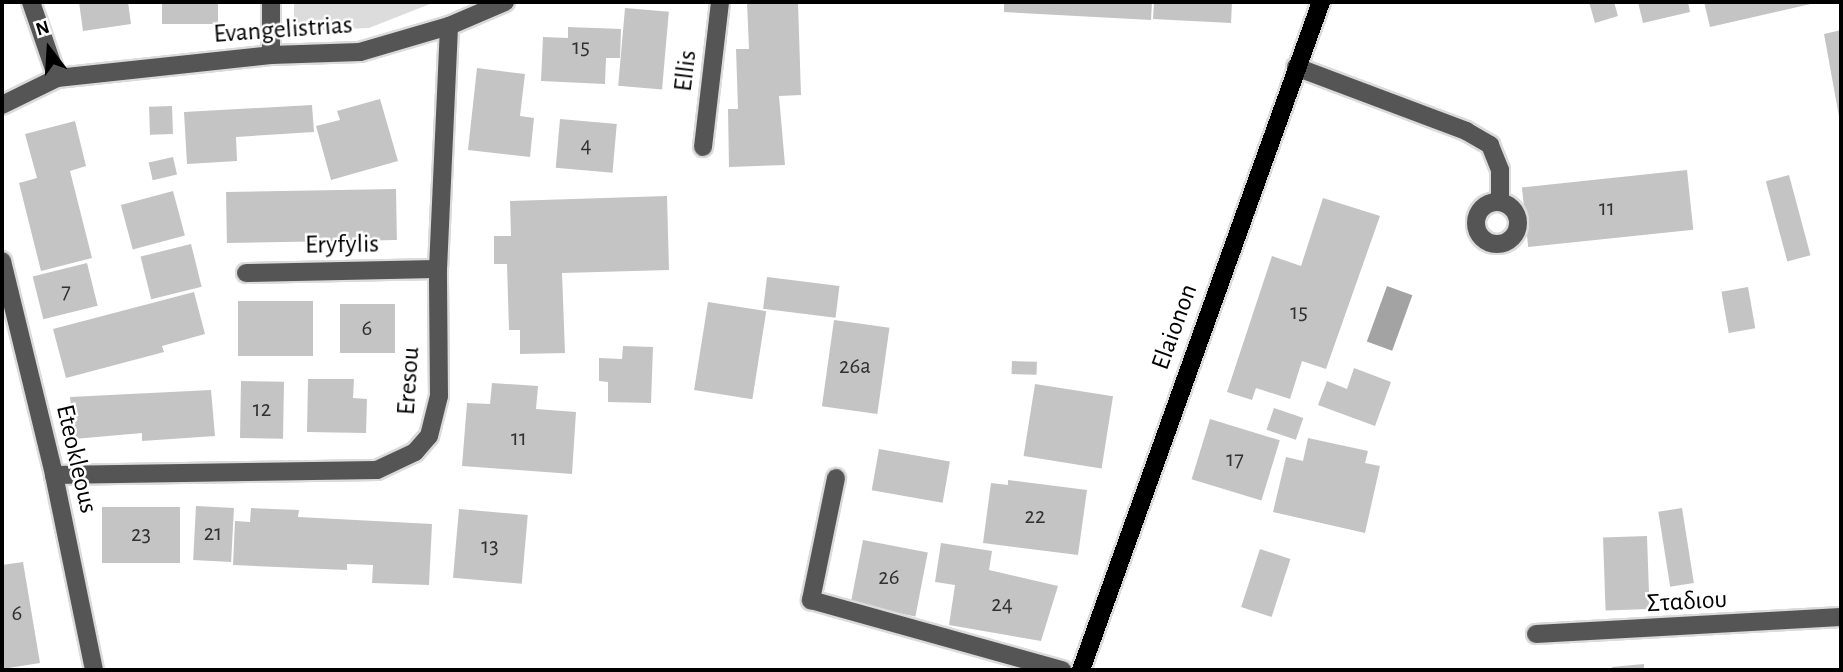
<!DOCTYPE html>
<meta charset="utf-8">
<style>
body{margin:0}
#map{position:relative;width:1843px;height:672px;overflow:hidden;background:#fff;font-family:"Alegreya Sans",sans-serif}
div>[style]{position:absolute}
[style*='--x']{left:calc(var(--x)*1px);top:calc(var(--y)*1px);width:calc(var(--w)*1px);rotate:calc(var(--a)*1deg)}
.green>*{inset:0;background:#dcdcdc}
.water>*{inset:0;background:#a3a3a3;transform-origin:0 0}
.building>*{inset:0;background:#c4c4c4;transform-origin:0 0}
.roads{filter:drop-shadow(2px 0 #dbdbdb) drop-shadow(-2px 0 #dbdbdb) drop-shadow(0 2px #dbdbdb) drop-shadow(0 -2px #dbdbdb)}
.minor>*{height:18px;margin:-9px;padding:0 9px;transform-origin:9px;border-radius:9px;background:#555}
.minor>.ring{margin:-9px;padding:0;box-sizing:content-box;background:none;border:18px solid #555;border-radius:50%}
.major>*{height:18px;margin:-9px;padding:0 9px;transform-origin:9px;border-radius:9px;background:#000}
span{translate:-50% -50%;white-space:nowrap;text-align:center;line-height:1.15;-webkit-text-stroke:5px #fff;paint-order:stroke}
.number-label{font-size:23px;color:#313131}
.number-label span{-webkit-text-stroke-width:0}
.street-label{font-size:26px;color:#000}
.frame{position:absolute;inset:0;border:4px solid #000;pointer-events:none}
.north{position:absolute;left:14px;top:14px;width:70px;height:70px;-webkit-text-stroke:5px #fff;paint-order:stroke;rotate:343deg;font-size:19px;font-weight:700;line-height:28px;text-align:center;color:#000}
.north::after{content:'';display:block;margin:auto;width:24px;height:32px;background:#000;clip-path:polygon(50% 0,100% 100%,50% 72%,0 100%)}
</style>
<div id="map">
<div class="green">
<i style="clip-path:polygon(294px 2px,435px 2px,369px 28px,294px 31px)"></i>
</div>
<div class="water">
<i style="left:1387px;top:286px;width:27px;height:59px;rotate:20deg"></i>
</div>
<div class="building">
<i style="clip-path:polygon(79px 2px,128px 2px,131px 24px,83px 31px)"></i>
<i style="left:162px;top:2px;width:56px;height:22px"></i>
<i style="clip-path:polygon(747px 2px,798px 2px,801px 95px,779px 96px,785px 165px,729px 167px,728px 109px,738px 109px,736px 49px,749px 49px)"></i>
<i style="clip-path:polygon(1004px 2px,1152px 2px,1151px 20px,1004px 12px)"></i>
<i style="clip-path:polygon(1154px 2px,1232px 2px,1231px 23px,1153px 19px)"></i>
<i style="clip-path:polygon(1589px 2px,1614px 2px,1618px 16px,1595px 23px)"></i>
<i style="clip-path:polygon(1638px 2px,1688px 2px,1690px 12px,1643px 23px)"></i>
<i style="clip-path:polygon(1704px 2px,1815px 2px,1815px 3px,1710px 27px)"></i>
<i style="left:625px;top:8px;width:44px;height:78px;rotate:5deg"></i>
<i style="clip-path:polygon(568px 27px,621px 29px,620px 58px,606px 58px,605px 84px,541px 81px,543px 37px,568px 38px)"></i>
<i style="clip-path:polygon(1841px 30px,1841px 122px,1840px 122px,1824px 34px)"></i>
<i style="clip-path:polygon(477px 68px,525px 74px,520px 116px,534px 118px,530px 157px,468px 150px)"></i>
<i style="clip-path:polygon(380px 99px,398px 161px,331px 180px,316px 126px,340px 120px,337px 111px)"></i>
<i style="clip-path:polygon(312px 105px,314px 132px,236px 137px,237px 161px,187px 164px,184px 112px)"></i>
<i style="left:172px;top:106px;width:28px;height:23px;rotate:88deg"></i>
<i style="left:560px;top:119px;width:57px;height:49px;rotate:5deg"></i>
<i style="clip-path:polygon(75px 121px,86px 166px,70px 171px,92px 258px,41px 271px,19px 183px,37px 178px,25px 134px)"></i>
<i style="left:173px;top:157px;width:18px;height:25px;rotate:77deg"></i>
<i style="left:1687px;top:170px;width:60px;height:166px;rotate:84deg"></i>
<i style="left:1789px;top:175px;width:83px;height:24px;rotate:75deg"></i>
<i style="left:396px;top:189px;width:51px;height:170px;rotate:89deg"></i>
<i style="left:173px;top:191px;width:46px;height:54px;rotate:75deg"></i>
<i style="clip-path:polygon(667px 196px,669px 270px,562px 273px,565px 353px,520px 354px,520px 330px,509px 330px,507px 264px,494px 264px,494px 236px,511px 236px,510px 201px)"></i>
<i style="clip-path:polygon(1323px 198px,1380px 216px,1326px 369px,1302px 361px,1290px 399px,1256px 388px,1252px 400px,1227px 392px,1272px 256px,1301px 266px)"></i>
<i style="left:191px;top:244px;width:44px;height:52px;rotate:76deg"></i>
<i style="left:87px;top:263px;width:44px;height:56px;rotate:76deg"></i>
<i style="left:767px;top:277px;width:73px;height:32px;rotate:7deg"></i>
<i style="left:1748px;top:287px;width:42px;height:27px;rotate:80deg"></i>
<i style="clip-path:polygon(194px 292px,205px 334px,162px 346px,164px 352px,66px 378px,53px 329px)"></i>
<i style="left:238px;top:301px;width:75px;height:55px"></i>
<i style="left:708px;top:302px;width:59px;height:89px;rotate:9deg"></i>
<i style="left:340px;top:304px;width:55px;height:49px"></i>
<i style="left:834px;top:320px;width:56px;height:87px;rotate:8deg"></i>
<i style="clip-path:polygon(623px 346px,653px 347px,651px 403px,608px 402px,608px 382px,599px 381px,599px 358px,622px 359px)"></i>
<i style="left:1012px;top:361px;width:25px;height:13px;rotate:2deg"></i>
<i style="clip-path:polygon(1354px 368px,1391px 382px,1375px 426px,1318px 405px,1327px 381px,1347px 389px)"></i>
<i style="clip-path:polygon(308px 379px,354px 379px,353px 398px,367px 399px,366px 433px,307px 432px)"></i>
<i style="left:241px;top:381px;width:43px;height:57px;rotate:1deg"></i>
<i style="clip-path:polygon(492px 383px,538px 386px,536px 409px,576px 412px,572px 474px,462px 466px,467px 403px,490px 404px)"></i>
<i style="left:1035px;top:384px;width:79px;height:73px;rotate:9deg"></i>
<i style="clip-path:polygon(211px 390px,215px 436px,142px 441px,142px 433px,74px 439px,70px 397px)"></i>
<i style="left:1274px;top:408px;width:31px;height:23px;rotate:19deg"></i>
<i style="left:1210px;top:419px;width:73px;height:63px;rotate:17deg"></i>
<i style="clip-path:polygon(1308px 438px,1368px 451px,1365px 463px,1380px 466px,1365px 533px,1273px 512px,1286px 457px,1303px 461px)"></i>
<i style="left:879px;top:449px;width:72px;height:42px;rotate:10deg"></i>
<i style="clip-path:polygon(1008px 480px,1087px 490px,1078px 555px,983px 543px,991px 483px,1008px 485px)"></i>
<i style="left:196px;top:506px;width:38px;height:54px;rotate:3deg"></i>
<i style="left:102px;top:507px;width:78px;height:56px"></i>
<i style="clip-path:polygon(251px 508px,299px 510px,298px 517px,432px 524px,429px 585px,372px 583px,373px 565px,347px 564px,347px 570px,233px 565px,235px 521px,250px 522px)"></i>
<i style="left:1682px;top:508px;width:76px;height:24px;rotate:81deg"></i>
<i style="left:459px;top:509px;width:69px;height:69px;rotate:5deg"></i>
<i style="left:1647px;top:536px;width:73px;height:44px;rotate:88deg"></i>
<i style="left:863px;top:540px;width:66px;height:65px;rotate:11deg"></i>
<i style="clip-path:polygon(941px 543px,992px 551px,989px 570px,1058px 586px,1041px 641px,949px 625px,955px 585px,935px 582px)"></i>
<i style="left:1260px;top:549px;width:32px;height:61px;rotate:18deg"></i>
<i style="clip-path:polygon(23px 562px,40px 663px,2px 669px,2px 565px)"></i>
<i style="clip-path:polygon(1644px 664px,1644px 670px,1612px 670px,1612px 667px)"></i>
</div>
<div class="roads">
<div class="minor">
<i style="--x:31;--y:2;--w:80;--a:71.1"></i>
<i style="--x:271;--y:2;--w:53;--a:90"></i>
<i style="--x:1296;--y:67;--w:182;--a:20.6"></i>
<i style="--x:1466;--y:131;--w:28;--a:30"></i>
<i style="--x:1490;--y:145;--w:27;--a:68"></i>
<i style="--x:1500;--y:170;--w:32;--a:90"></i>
<i style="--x:2;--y:105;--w:61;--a:-26.1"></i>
<i style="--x:57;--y:78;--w:215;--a:-6.1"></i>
<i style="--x:271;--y:55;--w:89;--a:-1.9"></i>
<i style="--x:360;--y:52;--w:93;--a:-16.3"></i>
<i style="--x:449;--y:26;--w:61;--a:-23.2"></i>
<i style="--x:703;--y:147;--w:146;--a:-83.3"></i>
<i class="ring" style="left:1476px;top:202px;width:24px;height:24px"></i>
<i style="--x:2;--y:261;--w:220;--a:76.3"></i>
<i style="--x:54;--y:475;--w:199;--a:78.4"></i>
<i style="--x:246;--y:273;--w:192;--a:-1.2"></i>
<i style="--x:54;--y:475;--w:323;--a:-0.9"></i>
<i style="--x:377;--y:470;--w:42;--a:-25.3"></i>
<i style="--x:415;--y:452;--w:21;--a:-49"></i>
<i style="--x:429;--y:436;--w:41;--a:-76"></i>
<i style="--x:439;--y:396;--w:127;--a:-90.5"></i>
<i style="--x:438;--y:269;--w:243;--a:-87.4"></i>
<i style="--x:836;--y:478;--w:125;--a:101.6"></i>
<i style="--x:811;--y:600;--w:261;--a:15.6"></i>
<i style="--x:1536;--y:634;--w:305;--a:-3.2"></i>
</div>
<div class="major">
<i style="--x:1081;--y:670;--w:710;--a:-70.24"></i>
</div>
</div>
<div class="number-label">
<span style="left:581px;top:48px">15</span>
<span style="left:586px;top:146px">4</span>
<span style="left:1607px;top:209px">11</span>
<span style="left:66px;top:292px">7</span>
<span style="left:1299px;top:313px">15</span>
<span style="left:367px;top:329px">6</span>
<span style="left:855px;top:367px">26a</span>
<span style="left:262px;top:410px">12</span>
<span style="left:519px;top:439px">11</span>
<span style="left:1235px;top:460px">17</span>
<span style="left:1035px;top:517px">22</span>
<span style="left:213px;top:534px">21</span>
<span style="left:141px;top:535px">23</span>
<span style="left:490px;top:547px">13</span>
<span style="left:889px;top:578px">26</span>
<span style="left:1002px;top:605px">24</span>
<span style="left:17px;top:614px">6</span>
</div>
<div class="street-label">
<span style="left:283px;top:30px;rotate:-4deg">Evangelistrias</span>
<span style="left:686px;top:71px;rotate:-83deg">Ellis</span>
<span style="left:342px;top:245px;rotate:-1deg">Eryfylis</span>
<span style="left:1175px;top:327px;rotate:-70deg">Elaionon</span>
<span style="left:409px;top:381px;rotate:-86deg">Eresou</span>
<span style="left:76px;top:459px;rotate:77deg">Eteokleous</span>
<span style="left:1687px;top:602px;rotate:-3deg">Σταδιου</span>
</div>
<div class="frame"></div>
<div class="north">N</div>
</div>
